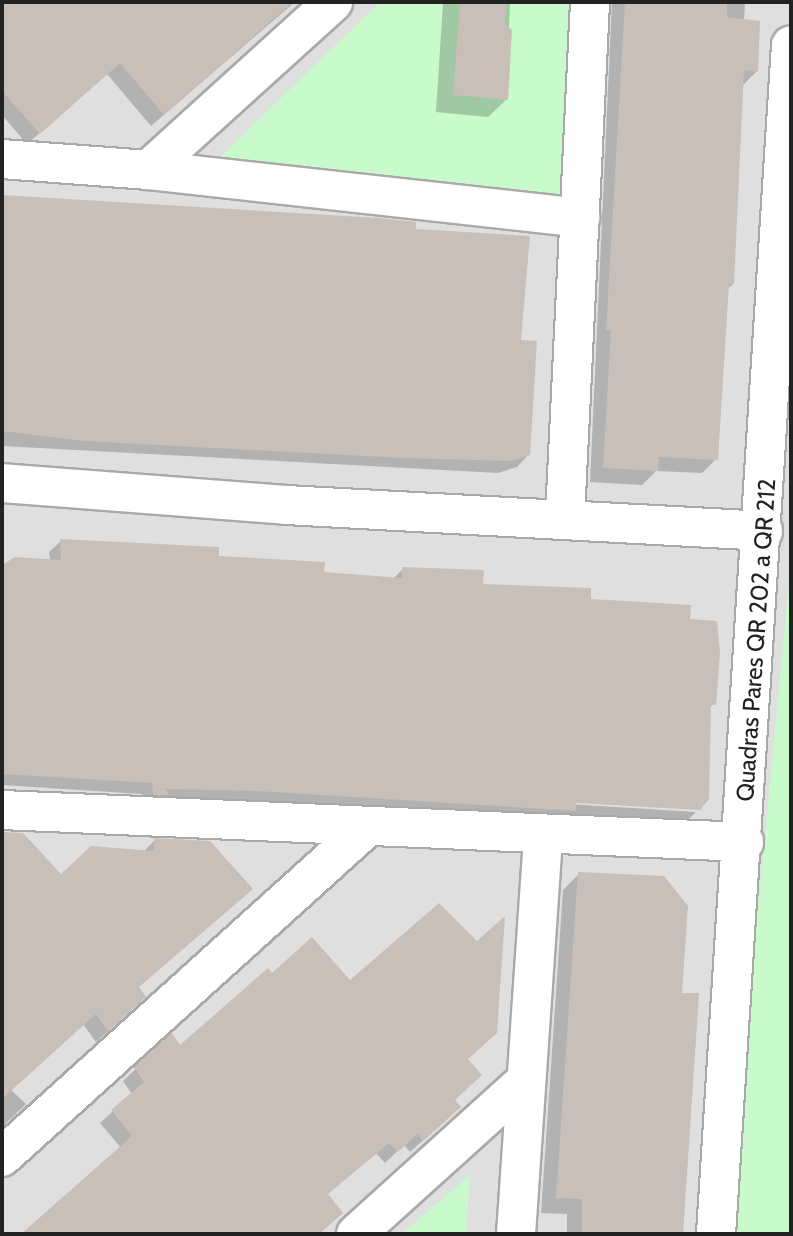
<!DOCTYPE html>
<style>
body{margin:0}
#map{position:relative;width:793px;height:1236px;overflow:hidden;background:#f2efe9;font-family:Cabin,sans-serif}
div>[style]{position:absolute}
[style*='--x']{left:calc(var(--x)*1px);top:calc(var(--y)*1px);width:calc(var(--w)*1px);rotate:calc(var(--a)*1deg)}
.residential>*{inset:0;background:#e0dfdf;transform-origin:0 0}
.park>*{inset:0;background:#c8facc}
.shadow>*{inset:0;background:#0003}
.building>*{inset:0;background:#c7bfb8}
.roads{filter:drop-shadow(2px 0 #a9a9a9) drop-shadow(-2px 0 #a9a9a9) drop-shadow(0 2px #a9a9a9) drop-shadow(0 -2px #a9a9a9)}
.minor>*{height:38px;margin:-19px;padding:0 19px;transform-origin:19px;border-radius:19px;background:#fff}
.tertiary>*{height:38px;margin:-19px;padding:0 19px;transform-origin:19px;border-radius:19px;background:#fff}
span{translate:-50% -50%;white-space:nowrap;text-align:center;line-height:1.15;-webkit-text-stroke:7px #fff;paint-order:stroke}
.street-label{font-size:24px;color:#222}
.frame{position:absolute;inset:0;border:4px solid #222;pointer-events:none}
</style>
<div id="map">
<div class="residential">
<i style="left:2px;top:2px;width:789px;height:1232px"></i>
</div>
<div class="park">
<i style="clip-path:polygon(380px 2px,574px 2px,568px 205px,217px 160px)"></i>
<i style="clip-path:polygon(791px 562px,791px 1234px,727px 1234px)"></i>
<i style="clip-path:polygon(470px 1175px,466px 1234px,402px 1234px)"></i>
</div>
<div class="shadow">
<i style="clip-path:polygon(2px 2px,295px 2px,151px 126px,107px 74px,27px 144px,2px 115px)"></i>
<i style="clip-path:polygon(443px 2px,510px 2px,506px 100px,488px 117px,436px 112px)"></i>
<i style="clip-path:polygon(612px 2px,745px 2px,744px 21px,756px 72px,742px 86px,733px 284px,727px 289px,716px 459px,702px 473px,656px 471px,642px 485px,590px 482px)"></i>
<i style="clip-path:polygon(2px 197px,378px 219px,414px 230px,519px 342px,529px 454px,517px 467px,498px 473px,2px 446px)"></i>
<i style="clip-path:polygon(61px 541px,322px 574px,393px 579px,403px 569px,689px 621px,714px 704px,568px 804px,696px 812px,687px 821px,571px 814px,563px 821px,142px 805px,142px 794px,2px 785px,2px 567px,16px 559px,50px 561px,49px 552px)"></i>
<i style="clip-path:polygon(14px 837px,61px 876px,143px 852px,155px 840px,210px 843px,138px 988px,132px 1009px,96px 1042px,83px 1024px,11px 1090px,26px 1104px,2px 1127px,2px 845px)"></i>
<i style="clip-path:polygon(579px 874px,681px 994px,698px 994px,682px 1234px,567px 1234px,567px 1214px,541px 1213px,563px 890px)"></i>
<i style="clip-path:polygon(272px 975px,349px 982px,466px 1060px,447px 1119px,410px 1152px,404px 1145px,385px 1163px,376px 1153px,326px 1195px,329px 1225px,318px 1234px,22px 1234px,121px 1148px,100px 1123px,132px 1094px,123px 1081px,171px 1036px,180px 1047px)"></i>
</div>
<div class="building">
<i style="clip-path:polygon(2px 2px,293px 2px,164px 115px,120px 63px,40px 134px,2px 91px)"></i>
<i style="clip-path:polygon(460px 2px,507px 2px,505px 24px,512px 30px,508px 100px,453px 95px)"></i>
<i style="clip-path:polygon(625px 2px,727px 2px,727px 17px,760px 21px,758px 72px,744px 70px,734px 284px,729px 284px,718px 460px,659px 457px,658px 471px,603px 468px,611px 330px,606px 330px)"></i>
<i style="clip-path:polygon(2px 195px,378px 218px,416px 222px,416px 229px,530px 236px,521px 340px,537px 341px,530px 455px,511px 461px,402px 458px,84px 441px,2px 431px)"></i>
<i style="clip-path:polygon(60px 539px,219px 547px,219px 556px,325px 562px,324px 572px,402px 578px,402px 567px,484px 570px,483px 584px,591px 588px,591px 599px,691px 605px,690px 619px,717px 621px,720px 653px,716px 705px,711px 704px,709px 799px,700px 810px,576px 803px,576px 811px,257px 791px,164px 789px,170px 795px,153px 795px,152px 783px,2px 774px,2px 565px,15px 557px,61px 560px)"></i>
<i style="clip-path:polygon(2px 832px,23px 833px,61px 874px,91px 846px,154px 851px,154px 838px,210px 841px,253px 889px,139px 987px,146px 997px,108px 1031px,96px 1014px,2px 1099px)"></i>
<i style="clip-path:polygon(578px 872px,664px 876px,688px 906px,682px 993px,699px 993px,683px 1234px,582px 1234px,582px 1199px,556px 1198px)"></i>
<i style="clip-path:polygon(439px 903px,477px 941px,505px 916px,497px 1033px,468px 1059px,482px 1075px,455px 1100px,461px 1107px,423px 1141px,417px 1134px,398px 1152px,389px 1143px,328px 1194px,343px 1213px,319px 1234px,21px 1234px,132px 1136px,111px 1110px,144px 1082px,134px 1067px,172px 1033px,180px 1045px,268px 968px,272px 973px,312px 937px,350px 980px)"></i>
</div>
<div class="roads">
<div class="minor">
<i style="--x:2;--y:159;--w:146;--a:4.3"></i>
<i style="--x:148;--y:170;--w:250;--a:-42.2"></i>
<i style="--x:148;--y:170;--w:435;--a:6.3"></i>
<i style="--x:565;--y:517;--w:516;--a:-87.22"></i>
<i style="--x:2;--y:810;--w:743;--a:2.47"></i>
<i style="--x:2;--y:1157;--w:492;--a:-42.1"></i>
<i style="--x:356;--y:1234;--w:227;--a:-42.1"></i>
<i style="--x:516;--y:1234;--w:401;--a:-86.1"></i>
</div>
<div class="tertiary">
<i style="--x:2;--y:483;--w:285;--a:4.4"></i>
<i style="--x:286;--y:505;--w:478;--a:3.1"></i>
<i style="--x:716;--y:1234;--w:1191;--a:-86.39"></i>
</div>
</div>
<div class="street-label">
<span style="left:756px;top:640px;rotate:-86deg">Quadras Pares QR 202 a QR 212</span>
</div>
<div class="frame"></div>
</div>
